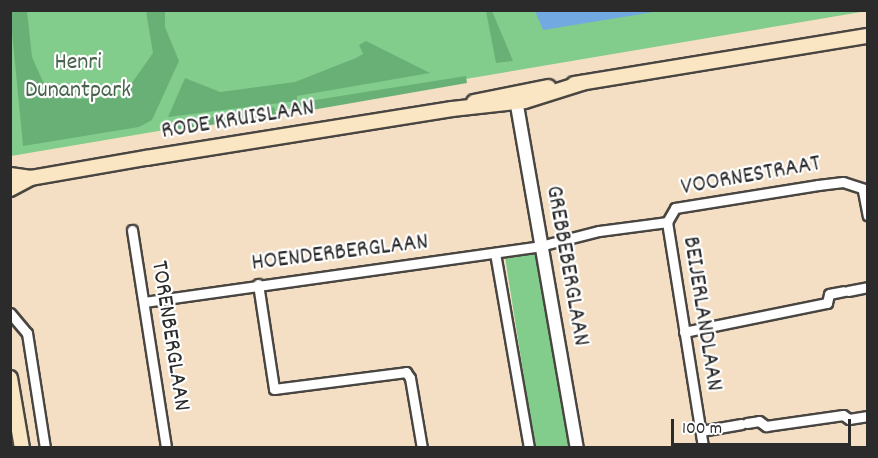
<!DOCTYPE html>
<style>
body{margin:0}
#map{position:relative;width:878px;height:458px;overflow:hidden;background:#f5dfc4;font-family:Dekko,sans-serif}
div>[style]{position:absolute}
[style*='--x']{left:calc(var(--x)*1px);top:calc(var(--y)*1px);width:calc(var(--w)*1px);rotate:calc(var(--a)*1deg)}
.green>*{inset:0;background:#82cd8b}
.forest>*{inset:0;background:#69b077}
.water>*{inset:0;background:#72a9e1}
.roads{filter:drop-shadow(2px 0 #494642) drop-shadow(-2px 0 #494642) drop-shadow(0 2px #494642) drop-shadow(0 -2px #494642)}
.minor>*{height:9px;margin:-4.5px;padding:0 4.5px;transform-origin:4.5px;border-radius:4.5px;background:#fff}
.tertiary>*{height:12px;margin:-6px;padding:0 6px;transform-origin:6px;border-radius:6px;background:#fff}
.secondary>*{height:14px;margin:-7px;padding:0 7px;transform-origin:7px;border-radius:7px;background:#fbe6c4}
span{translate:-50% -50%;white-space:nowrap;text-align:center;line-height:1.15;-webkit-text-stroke:4.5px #fff;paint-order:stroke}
.park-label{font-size:24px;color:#49644d}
.street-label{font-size:24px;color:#2b2b2b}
.frame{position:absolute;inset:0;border:12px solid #2b2b2b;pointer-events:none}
.scale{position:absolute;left:671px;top:419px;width:180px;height:27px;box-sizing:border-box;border:3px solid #2b2b2b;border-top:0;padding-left:8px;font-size:18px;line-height:21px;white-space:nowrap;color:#2b2b2b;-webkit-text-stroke:4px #fff;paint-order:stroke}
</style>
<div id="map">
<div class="green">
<i style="clip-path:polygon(11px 11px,867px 11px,11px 156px)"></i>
<i style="clip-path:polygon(537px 252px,547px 302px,570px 447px,535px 447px,505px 257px)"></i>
</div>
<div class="forest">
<i style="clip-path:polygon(10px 11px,27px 11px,32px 57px,45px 86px,62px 97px,80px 99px,119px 96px,129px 87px,153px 53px,146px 11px,165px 11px,165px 27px,179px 61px,152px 120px,139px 127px,23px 146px)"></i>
<i style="clip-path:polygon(486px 11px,492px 11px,513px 61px,496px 63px)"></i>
<i style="clip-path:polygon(366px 41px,430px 73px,297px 96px,297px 101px,168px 117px,185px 78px,220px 92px,295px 82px,356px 58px,363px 54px,359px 45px)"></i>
<i style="clip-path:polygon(466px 76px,467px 83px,289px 114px,290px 104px)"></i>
<i style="clip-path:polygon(274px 107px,277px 116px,167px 131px,167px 125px)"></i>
</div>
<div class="water">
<i style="clip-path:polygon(535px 11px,660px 11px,543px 30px)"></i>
</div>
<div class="roads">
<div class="minor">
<i style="--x:863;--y:191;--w:25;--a:79"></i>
<i style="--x:667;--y:222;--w:229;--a:80.9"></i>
<i style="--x:132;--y:230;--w:221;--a:81.1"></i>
<i style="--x:495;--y:253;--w:198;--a:80.1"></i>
<i style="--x:258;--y:284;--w:106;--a:81.3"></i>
<i style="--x:274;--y:389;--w:133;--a:-7.3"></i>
<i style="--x:406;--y:372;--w:7;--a:56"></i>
<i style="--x:410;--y:378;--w:71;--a:80.3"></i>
<i style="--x:848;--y:291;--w:20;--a:-11"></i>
<i style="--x:144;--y:302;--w:400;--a:-8"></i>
<i style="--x:540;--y:246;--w:61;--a:-14.3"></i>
<i style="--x:599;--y:231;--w:69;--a:-7.5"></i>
<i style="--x:667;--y:222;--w:16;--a:-60"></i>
<i style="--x:675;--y:208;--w:145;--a:-9.1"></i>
<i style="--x:818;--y:185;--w:25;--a:-7"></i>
<i style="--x:843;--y:182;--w:26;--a:18"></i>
<i style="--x:10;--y:313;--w:26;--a:50"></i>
<i style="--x:27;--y:333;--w:116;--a:81.1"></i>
<i style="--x:684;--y:332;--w:146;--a:-11.5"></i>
<i style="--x:827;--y:303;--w:9;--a:-77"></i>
<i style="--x:829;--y:294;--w:15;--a:-11"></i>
<i style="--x:747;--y:423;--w:12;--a:-9"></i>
<i style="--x:759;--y:421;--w:9;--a:36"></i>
<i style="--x:766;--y:426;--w:78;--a:-8.1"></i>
<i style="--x:843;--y:415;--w:7;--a:34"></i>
<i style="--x:849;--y:419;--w:19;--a:-9"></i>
<i style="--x:701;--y:431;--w:41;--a:-9.9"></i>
</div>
<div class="tertiary">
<i style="--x:515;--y:94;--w:359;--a:80.1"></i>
</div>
<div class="secondary">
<i style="--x:574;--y:84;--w:298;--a:-9.3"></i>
<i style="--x:474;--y:102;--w:76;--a:-11.3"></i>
<i style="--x:10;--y:175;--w:21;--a:8"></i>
<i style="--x:10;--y:189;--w:24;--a:-28"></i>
<i style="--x:31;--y:178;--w:117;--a:-9.9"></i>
<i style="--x:146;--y:158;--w:310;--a:-9.1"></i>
<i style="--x:452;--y:109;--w:73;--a:-6.3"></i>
<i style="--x:525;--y:101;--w:60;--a:-17.5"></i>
<i style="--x:10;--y:378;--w:71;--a:80.3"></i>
</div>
</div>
<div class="park-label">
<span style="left:78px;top:78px">Henri<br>Dunantpark</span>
</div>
<div class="street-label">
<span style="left:238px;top:121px;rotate:-9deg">RODE KRUISLAAN</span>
<span style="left:751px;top:177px;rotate:-10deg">VOORNESTRAAT</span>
<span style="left:340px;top:254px;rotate:-7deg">HOENDERBERGLAAN</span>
<span style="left:566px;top:266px;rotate:80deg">GREBBEBERGLAAN</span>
<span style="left:701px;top:314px;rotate:81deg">BEIJERLANDLAAN</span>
<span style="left:169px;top:336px;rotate:81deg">TORENBERGLAAN</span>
</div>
<div class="frame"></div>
<div class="scale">100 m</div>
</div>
